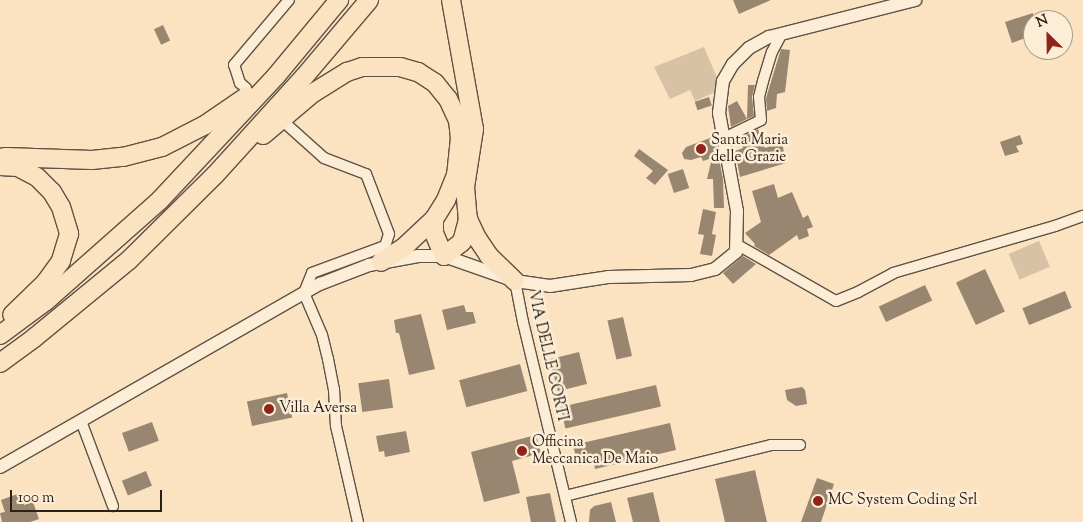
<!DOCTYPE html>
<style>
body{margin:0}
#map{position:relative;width:1083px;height:522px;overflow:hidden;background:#fbe3c2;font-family:"Sorts Mill Goudy",serif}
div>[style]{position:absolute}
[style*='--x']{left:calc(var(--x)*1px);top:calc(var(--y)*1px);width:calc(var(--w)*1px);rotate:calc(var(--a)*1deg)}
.green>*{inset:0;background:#d8c2a5;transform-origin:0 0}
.building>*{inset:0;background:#988671;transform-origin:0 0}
.roads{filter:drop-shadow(1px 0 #605244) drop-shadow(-1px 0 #605244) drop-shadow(0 1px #605244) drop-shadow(0 -1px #605244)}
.minor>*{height:10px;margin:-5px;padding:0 5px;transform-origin:5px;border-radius:5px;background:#fcedd7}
.tertiary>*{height:12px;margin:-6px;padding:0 6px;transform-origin:6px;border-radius:6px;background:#fcedd7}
.motorway>*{height:18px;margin:-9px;padding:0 9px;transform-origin:9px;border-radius:9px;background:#fbe3c2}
.dots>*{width:14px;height:14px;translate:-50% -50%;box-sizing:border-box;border:2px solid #fcedd7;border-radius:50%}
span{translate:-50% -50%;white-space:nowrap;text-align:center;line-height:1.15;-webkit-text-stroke:5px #fcedd7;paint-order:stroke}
.poi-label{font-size:15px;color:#2c211a}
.left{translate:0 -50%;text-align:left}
.street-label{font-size:15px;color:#2c211a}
.north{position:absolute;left:1023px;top:10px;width:50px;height:50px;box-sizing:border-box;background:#fcedd7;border:1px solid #a99b8b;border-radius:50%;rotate:337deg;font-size:14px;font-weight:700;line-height:20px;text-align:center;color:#2c211a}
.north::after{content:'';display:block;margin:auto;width:18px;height:22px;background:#8f2418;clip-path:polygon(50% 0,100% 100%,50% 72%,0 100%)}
.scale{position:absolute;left:10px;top:490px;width:152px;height:22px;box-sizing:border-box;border:2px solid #2c211a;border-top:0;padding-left:6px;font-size:15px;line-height:18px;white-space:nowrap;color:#2c211a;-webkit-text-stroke:4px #fcedd7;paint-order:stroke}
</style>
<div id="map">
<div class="green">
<i style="clip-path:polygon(704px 47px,718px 80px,713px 93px,695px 101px,690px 90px,670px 99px,654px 67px)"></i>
<i style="left:1039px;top:241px;width:28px;height:33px;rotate:67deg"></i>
</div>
<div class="building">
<i style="clip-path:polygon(733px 0,771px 0,739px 14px)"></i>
<i style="clip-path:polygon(1033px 13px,1033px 35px,1012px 43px,1005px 22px)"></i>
<i style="left:163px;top:25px;width:17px;height:10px;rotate:65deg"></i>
<i style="clip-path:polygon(781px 49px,790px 50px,785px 92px,777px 94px,776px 108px,767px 111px,766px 98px)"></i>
<i style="clip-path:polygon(748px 85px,755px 85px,752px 97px,754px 116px,747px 119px)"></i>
<i style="left:709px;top:97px;width:9px;height:15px;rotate:72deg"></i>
<i style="clip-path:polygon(737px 101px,747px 119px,731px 127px,728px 106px)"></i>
<i style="clip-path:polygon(758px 129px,765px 148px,782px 142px,786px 163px,740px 177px,735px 151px,743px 148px,740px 138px)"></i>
<i style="clip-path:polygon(1020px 135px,1023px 144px,1016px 146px,1019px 152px,1005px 156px,1000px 142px)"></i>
<i style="clip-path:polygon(713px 137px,716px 146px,716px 144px,723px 179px,724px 208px,714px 208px,713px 179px,707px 179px,712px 158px,703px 161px,701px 157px,691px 160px,684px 159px,682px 153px,686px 147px)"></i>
<i style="clip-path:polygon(639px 149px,668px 170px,655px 185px,646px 178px,653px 171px,634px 156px)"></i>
<i style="left:683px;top:169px;width:20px;height:16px;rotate:72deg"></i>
<i style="clip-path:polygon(774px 184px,778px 198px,792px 192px,803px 218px,808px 215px,813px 227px,807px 229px,809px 236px,799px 240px,797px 235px,769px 255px,754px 246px,755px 244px,745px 233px,761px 222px,752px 191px)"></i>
<i style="clip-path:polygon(703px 209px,716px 212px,712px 234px,716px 235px,712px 256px,700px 254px,704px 235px,698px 234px)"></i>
<i style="clip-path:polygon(743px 256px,756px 264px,733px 284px,723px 273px)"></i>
<i style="left:985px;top:269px;width:47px;height:32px;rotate:65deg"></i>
<i style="left:925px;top:285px;width:17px;height:51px;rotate:65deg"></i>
<i style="left:1065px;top:291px;width:18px;height:46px;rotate:68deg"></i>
<i style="clip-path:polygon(464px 305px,466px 312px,473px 312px,476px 323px,447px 330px,442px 310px)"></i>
<i style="clip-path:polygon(421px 314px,435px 369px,409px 375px,399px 333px,396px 333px,394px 320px)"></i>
<i style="left:623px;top:317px;width:40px;height:16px;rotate:77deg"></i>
<i style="left:579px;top:352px;width:33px;height:30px;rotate:76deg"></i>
<i style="left:520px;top:364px;width:28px;height:63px;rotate:75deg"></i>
<i style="left:389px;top:379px;width:29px;height:31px;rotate:82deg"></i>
<i style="left:656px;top:385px;width:22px;height:98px;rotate:77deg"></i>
<i style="clip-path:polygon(802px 387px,805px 390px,807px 404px,796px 406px,787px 400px,785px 390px)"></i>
<i style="left:287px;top:393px;width:25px;height:41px;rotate:78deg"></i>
<i style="left:152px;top:422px;width:20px;height:32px;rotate:70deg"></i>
<i style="clip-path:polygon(670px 423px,676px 450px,595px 469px,594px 462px,578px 466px,573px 445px)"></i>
<i style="clip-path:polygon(406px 431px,410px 452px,385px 457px,384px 451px,379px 452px,376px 436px)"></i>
<i style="clip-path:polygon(536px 435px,541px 453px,512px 461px,520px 493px,484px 502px,471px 452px)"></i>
<i style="clip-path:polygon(755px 470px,767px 522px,725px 522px,715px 479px)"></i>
<i style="left:146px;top:471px;width:16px;height:26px;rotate:68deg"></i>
<i style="clip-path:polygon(817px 478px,834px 484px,821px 522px,801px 522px)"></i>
<i style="clip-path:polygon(653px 492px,660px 522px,633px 522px,627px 498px)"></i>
<i style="clip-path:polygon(20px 493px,24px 505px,33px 502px,39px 519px,30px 522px,2px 522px,0 513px,5px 512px,1px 500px)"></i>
<i style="clip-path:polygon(550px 493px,556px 522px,531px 522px,526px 497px)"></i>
<i style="clip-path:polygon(611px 502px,616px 522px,589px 522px,590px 510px,594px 506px)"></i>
</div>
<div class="roads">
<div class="minor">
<i style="--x:246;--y:88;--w:8;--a:-140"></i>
<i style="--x:240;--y:83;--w:19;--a:-108"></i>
<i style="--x:234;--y:65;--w:85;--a:-49.8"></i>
<i style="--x:285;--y:123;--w:52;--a:41.9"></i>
<i style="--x:324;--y:158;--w:45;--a:20.9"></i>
<i style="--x:366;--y:174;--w:64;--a:69"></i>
<i style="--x:389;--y:234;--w:13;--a:108"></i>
<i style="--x:385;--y:246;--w:78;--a:159.7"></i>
<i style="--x:312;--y:273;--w:22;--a:112"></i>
<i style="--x:304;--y:293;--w:46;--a:66.8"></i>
<i style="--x:322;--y:335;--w:25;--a:76"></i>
<i style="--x:328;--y:359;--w:31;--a:79"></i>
<i style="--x:334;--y:389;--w:37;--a:87"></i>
<i style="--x:336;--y:426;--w:98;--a:77.1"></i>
<i style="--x:722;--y:139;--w:43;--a:-26"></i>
<i style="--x:761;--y:120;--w:23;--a:-95"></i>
<i style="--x:759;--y:97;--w:16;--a:-76"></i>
<i style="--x:763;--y:81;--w:30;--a:-73"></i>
<i style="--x:772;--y:52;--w:21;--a:-62"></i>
<i style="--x:736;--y:244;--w:115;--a:29.7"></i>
<i style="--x:836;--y:301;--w:24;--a:-22"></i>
<i style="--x:858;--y:292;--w:40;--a:-28"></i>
<i style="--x:893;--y:273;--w:169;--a:-16.2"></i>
<i style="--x:1055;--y:226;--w:30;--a:-20"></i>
<i style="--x:515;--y:281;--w:42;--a:79"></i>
<i style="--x:523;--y:322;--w:206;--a:76.5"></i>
<i style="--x:81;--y:421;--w:91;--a:69.4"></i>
<i style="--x:565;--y:496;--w:212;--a:-13.9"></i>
<i style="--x:771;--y:445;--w:29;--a:0"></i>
</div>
<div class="tertiary">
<i style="--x:0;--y:467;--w:369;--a:-29.8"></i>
<i style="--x:320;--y:284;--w:53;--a:-21.2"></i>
<i style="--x:369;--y:265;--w:50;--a:-10.4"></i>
<i style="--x:418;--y:256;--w:26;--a:0"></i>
<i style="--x:444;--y:256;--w:75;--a:19.4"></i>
<i style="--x:515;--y:281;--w:35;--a:8"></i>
<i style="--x:550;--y:286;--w:60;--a:-8.7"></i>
<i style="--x:609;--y:277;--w:82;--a:-1.4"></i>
<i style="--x:691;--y:275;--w:25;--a:-14"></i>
<i style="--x:715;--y:269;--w:27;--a:-39"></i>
<i style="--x:736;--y:252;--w:41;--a:-88.6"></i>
<i style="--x:737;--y:211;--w:100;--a:-100.4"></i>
<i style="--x:719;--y:113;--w:32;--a:-83"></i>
<i style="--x:723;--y:81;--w:20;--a:-60"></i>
<i style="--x:733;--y:64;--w:23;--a:-45"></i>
<i style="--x:749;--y:48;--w:23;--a:-29"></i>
<i style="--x:769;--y:37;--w:151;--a:-14.2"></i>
</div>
<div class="motorway">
<i style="--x:451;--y:0;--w:131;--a:79.9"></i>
<i style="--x:474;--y:129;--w:59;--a:98.8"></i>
<i style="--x:465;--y:187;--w:32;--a:85"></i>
<i style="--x:468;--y:219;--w:21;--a:65"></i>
<i style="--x:477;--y:238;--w:22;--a:56"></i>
<i style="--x:489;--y:256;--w:36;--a:44"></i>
<i style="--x:263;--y:135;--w:65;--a:-40"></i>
<i style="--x:313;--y:93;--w:40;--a:-32"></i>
<i style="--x:347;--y:72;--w:16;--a:-18"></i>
<i style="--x:362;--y:67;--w:38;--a:0"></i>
<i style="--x:400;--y:67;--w:19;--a:16"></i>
<i style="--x:418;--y:72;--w:20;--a:33"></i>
<i style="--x:435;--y:83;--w:21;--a:51"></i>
<i style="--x:448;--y:99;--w:23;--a:65"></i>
<i style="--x:458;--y:120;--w:18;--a:84"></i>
<i style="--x:460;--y:138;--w:37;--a:96"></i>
<i style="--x:456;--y:175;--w:27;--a:112"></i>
<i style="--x:446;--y:200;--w:22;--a:122"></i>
<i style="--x:434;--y:219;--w:42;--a:136.9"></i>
<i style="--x:403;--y:248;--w:26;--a:148"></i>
<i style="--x:0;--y:158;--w:6;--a:-9"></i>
<i style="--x:6;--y:157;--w:86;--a:2"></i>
<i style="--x:92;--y:160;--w:31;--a:-6"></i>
<i style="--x:123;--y:157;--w:40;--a:-14.4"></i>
<i style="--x:162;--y:147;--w:48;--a:-27.1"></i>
<i style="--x:205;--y:125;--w:51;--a:-34.6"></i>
<i style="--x:0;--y:166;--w:18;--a:3"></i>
<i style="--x:18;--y:167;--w:21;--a:28"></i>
<i style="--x:37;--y:177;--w:21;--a:45"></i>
<i style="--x:52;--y:192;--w:17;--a:59"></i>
<i style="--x:61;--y:207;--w:28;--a:73"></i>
<i style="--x:69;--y:234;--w:28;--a:107"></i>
<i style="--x:61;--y:261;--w:26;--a:126"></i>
<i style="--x:46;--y:282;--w:47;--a:135.9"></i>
<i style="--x:434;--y:219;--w:14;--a:90"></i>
<i style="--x:434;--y:233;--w:25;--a:67"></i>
<i style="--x:444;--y:256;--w:23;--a:-38"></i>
<i style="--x:462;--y:242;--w:24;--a:-75"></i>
<i style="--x:0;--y:335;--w:57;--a:-36.5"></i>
<i style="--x:46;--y:301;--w:152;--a:-41.5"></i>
<i style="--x:160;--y:200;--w:170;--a:-46.9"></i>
<i style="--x:276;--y:76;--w:99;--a:-50.3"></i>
<i style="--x:0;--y:363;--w:42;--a:-36.3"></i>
<i style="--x:34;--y:338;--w:123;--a:-39.4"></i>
<i style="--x:129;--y:260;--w:121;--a:-44.7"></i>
<i style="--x:215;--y:175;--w:132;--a:-47.8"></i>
<i style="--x:304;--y:77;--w:101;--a:-49.8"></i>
</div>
</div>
<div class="dots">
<i style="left:701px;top:149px;background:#8f2418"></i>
<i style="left:269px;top:409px;background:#8f2418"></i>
<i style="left:522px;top:451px;background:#8f2418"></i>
<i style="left:818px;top:501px;background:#8f2418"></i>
</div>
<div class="poi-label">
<span class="left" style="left:711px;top:149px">Santa Maria<br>delle Grazie</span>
<span class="left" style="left:279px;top:409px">Villa Aversa</span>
<span class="left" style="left:532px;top:451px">Officina<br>Meccanica De Maio</span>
<span class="left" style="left:828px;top:501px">MC System Coding Srl</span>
</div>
<div class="street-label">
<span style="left:547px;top:356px;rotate:77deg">VIA DELLE CORTI</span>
</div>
<div class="north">N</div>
<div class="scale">100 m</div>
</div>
